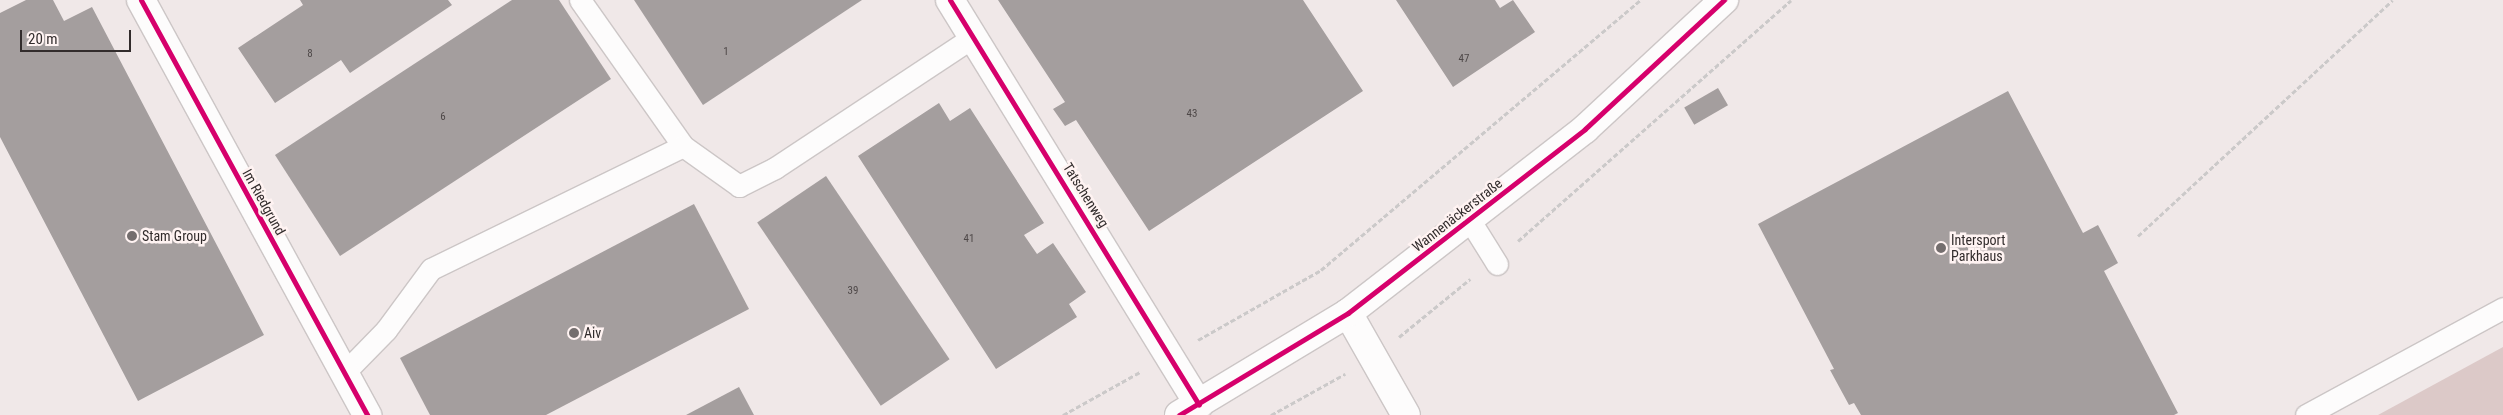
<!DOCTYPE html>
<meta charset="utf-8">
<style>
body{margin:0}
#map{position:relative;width:2503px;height:415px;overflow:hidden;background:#f0e8e8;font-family:"Roboto Condensed",sans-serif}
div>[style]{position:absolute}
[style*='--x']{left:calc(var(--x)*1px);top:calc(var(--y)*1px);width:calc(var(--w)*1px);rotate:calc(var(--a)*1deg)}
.green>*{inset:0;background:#dcc9c8}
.building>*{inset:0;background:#a49e9e;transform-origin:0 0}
.path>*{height:3px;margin-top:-1.5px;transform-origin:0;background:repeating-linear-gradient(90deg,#cbc9c9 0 5px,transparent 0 7.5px)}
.roads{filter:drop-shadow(1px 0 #ccc6c6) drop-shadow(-1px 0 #ccc6c6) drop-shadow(0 1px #ccc6c6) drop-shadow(0 -1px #ccc6c6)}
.service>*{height:21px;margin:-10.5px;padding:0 10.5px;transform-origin:10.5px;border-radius:10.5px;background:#fdfcfc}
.minor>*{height:28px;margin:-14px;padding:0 14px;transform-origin:14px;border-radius:14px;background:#fdfcfc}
.tertiary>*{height:28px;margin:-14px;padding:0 14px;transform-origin:14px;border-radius:14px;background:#fdfcfc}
.cycleway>*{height:5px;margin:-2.5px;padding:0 2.5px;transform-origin:2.5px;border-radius:2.5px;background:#d6006c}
.dots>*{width:14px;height:14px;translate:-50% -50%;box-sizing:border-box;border:2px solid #fff3f2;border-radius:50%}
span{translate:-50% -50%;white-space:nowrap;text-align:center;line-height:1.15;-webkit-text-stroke:5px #fff3f2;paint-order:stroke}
.number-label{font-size:11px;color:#4e4848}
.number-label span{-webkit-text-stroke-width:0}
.street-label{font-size:14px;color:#322c2c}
.poi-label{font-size:14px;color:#322c2c}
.left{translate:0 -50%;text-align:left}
.scale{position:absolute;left:20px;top:30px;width:111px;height:22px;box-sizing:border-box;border:2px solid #322c2c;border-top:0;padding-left:6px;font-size:15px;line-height:18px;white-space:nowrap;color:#322c2c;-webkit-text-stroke:4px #fff3f2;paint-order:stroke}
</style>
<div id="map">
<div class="green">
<i style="clip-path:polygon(2503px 347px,2503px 415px,2378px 415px)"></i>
</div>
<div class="building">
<i style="clip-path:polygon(26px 0,53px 0,64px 21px,92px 7px,264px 335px,138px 401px,0 137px,0 13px)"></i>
<i style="clip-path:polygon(300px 0,448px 0,452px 5px,350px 73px,341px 60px,275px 103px,238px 48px,303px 5px)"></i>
<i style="clip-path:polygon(512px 0,559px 0,611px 79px,340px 256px,275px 155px)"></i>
<i style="clip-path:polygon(634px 0,862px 0,703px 105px)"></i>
<i style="clip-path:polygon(998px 0,1303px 0,1363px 91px,1149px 231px,1076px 120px,1065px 126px,1053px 109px,1065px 102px)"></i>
<i style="clip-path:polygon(1396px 0,1495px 0,1500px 8px,1513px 0,1535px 32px,1453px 87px)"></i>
<i style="left:1718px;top:88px;width:20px;height:39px;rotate:60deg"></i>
<i style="clip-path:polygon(2008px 91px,2083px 233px,2098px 225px,2118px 263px,2104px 271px,2178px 413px,2174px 415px,1861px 415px,1854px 403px,1849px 405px,1830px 370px,1834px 369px,1758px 224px)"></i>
<i style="clip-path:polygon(939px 103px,950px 121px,970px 108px,1044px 223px,1024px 235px,1037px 254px,1053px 243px,1086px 292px,1069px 304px,1077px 317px,996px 369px,858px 156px)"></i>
<i style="left:826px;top:176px;width:221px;height:83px;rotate:56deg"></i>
<i style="clip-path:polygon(694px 204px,749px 309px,546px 415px,430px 415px,400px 358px)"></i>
<i style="clip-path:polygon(739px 387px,754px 415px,686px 415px)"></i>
</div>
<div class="path">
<i style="--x:2138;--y:236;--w:347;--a:-42.8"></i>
<i style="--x:1518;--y:241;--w:364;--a:-41.4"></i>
<i style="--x:1399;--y:337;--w:92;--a:-39.2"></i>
<i style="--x:1198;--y:340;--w:142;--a:-29.6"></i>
<i style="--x:1321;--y:270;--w:418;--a:-40.2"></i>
<i style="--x:1063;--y:415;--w:88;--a:-29.2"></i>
<i style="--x:1271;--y:415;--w:85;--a:-29"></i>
</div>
<div class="roads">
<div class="service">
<i style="--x:580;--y:0;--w:179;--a:54.8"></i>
<i style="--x:1469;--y:219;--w:53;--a:58.1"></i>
<i style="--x:344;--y:373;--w:60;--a:-45.7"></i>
<i style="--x:386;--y:330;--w:76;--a:-53.6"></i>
<i style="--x:431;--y:269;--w:280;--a:-26"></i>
<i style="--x:683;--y:146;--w:69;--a:35.5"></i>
<i style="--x:739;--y:186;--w:40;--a:-26.6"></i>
<i style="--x:775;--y:168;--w:237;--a:-33.5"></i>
<i style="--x:2306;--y:415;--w:224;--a:-28.5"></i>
</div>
<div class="minor">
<i style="--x:141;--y:0;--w:473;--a:61.4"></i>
<i style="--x:950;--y:0;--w:475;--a:58.4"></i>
<i style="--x:1348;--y:313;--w:117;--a:60.4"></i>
</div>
<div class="tertiary">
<i style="--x:1179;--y:415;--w:197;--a:-31.1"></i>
<i style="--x:1348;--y:313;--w:300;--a:-37.8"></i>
<i style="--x:1585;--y:129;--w:190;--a:-42.9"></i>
</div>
</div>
<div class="cycleway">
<i style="--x:141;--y:0;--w:473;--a:61.4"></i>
<i style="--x:950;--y:0;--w:475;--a:58.4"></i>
<i style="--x:1179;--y:415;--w:197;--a:-31.1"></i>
<i style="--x:1348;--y:313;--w:300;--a:-37.8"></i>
<i style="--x:1585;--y:129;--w:190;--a:-42.9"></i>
</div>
<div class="dots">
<i style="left:132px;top:236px;background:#746e6e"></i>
<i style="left:1941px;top:248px;background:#746e6e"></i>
<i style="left:574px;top:333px;background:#746e6e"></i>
</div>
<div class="number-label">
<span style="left:726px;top:52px">1</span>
<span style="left:310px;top:54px">8</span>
<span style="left:1464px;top:59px">47</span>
<span style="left:1192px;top:114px">43</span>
<span style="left:443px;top:117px">6</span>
<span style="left:969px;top:239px">41</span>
<span style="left:853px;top:291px">39</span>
</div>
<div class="street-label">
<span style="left:1086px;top:195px;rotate:58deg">Tatschenweg</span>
<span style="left:264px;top:202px;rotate:61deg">Im Riedgrund</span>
<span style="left:1457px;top:215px;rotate:-38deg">Wannenäckerstraße</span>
</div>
<div class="poi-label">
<span class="left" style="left:142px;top:236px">Stam Group</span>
<span class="left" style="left:1951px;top:248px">Intersport<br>Parkhaus</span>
<span class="left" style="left:584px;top:333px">Aiv</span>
</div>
<div class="scale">20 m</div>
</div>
